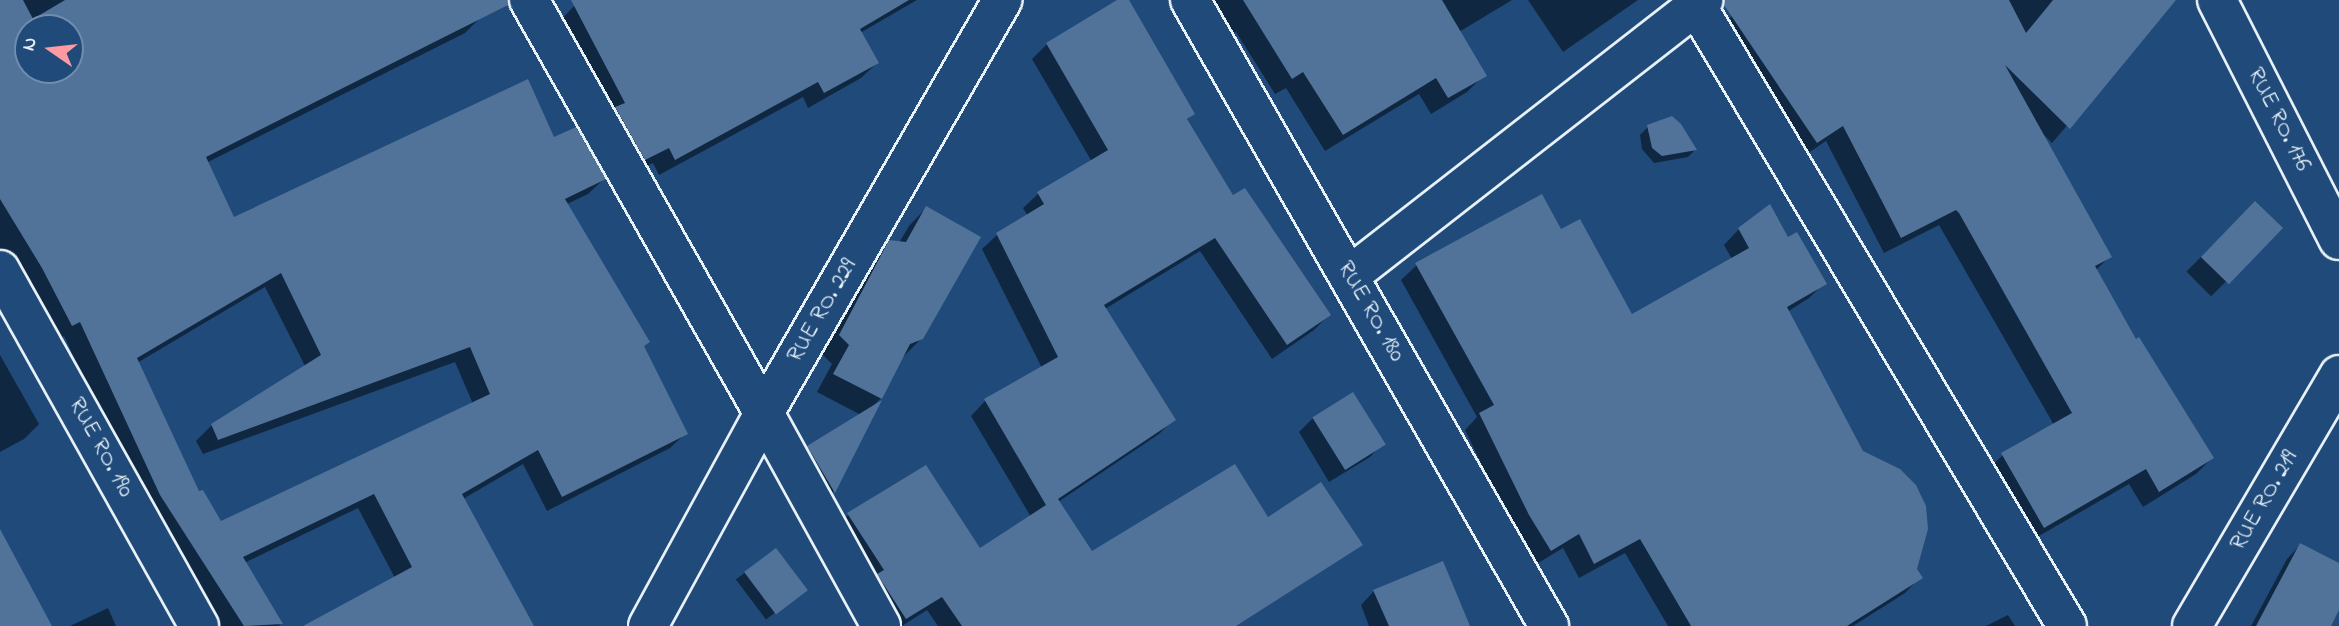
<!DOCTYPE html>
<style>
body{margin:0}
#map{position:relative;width:2339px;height:626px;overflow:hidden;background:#1f4a7a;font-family:"Indie Flower",sans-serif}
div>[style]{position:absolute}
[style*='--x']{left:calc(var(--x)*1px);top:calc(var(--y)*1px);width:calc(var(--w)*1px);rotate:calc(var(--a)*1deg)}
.shadow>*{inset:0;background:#0007;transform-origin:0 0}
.building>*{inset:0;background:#517399;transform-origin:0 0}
.roads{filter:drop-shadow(2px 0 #e8f1f8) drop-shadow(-2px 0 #e8f1f8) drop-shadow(0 2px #e8f1f8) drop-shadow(0 -2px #e8f1f8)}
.minor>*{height:38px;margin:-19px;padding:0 19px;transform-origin:19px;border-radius:19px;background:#1f4a7a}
span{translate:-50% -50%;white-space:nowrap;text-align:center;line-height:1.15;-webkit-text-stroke:6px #1f4a7a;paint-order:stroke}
.street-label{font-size:23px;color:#e8f1f8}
.north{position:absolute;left:14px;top:14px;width:70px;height:70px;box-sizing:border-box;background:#1f4a7a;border:2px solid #6f8dac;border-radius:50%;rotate:284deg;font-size:19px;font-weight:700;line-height:28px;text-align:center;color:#e8f1f8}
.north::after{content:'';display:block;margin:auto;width:24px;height:32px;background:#ff9aa2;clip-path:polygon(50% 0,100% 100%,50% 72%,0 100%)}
</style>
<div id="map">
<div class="shadow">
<i style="clip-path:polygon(evenodd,0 0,471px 0,480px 18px,465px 33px,206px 163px,234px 219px,553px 140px,604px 179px,588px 194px,567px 204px,686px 433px,670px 448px,547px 511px,523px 464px,463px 499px,532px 626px,307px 626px,395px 578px,358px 508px,244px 563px,281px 624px,278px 626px,219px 626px,145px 510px,64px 336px,56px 340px,0 270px,0 0,28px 28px,70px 28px,70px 70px,28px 70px,28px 28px,0 0,265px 287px,305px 366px,212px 425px,196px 441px,203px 454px,455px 362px,473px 404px,221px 523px,198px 493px,137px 363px,265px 287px)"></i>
<i style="clip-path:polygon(587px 0,917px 0,860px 33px,877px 63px,861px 78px,808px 108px,803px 97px,659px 175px,653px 163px,629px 174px,559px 22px,574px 6px)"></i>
<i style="clip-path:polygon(1120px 0,1127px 0,1193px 114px,1186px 121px,1232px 197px,1329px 315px,1314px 330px,1272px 359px,1200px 251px,1105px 309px,1174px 419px,1159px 434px,1058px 502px,1092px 554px,1216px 626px,938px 626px,927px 610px,902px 626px,886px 626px,834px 529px,848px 515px,979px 550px,1031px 517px,971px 416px,985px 401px,1042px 368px,982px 249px,997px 235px,1028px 216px,1023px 208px,1038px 194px,1092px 162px,1032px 59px,1047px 44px)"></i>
<i style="clip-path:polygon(1213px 0,1512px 0,1459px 32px,1484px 75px,1467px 92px,1431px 114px,1419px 94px,1325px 151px,1286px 88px,1275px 94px,1236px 32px,1232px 34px)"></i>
<i style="clip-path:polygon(1528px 0,1638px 0,1563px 52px)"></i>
<i style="clip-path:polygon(1756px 0,2141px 0,2161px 16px,2052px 143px,2042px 133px,2109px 257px,2095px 271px,2135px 341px,2212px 458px,2196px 474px,2143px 507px,2129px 484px,2027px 543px,1986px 471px,2003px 455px,2054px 425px,1939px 225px,1884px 253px,1826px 141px,1801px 158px,1715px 32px,1732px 16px)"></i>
<i style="clip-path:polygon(1648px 127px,1695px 150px,1688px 157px,1654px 163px,1642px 149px,1640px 135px)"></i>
<i style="left:2255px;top:203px;width:35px;height:97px;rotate:45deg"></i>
<i style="clip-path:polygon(926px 208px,922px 338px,903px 357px,881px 398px,873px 406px,877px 405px,833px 492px,820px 505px,794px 461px,808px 447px,861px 415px,817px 392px,832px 364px,822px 354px,872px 260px,890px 241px,899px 243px,909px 226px)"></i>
<i style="clip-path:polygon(1739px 229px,1788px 239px,1825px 283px,1809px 298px,1787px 312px,1920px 577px,1905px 593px,1853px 626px,1668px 626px,1625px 553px,1579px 578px,1563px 548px,1535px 565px,1514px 531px,1465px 430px,1477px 417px,1401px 280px,1417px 265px,1561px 231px,1632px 316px,1732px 259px,1724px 245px)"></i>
<i style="clip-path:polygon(0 355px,39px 424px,24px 439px,0 452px)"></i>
<i style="clip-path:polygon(1313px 418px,1383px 443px,1370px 457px,1329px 482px,1299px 432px)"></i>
<i style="clip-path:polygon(2300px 545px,2339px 565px,2339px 606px,2329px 626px,2251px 626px,2287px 559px)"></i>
<i style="left:775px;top:550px;width:50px;height:49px;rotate:53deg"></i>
<i style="clip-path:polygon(1374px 591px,1468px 626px,1369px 626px,1361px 605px)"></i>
<i style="clip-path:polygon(108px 608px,116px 626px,70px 626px)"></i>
<i style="clip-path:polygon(2008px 615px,2015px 626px,1986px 626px)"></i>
</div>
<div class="building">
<i style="clip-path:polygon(evenodd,0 0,23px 0,33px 19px,65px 0,507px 0,508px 5px,206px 157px,234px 217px,528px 79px,554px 137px,576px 127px,606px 179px,565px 199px,650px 342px,644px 346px,688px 434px,562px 497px,538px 450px,462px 494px,534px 626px,303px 626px,412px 567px,374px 494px,243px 557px,283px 624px,244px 626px,160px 495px,80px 322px,72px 326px,42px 268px,0 199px,0 0,28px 28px,70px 28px,70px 70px,28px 70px,28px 28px,0 0,281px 273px,321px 355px,211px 424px,218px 440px,470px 347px,490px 394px,221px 521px,203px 490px,199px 491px,137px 358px,281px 273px)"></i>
<i style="clip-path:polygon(571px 0,909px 0,860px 29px,879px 63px,824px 93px,818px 82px,675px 160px,669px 148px,645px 160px,615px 107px,625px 103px)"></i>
<i style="clip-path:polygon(1117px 0,1129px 0,1195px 114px,1187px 119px,1233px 195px,1245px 188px,1331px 315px,1287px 345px,1215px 238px,1104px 305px,1176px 420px,1058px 499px,1092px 551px,1235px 464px,1268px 517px,1321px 482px,1363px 545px,1236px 626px,962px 626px,942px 597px,906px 619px,877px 574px,884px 570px,847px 513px,926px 465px,980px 548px,1046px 505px,984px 399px,1058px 357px,996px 233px,1044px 204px,1037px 192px,1108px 150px,1046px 43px)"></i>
<i style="clip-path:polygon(1243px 0,1442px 0,1487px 76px,1448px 98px,1436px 78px,1343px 135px,1303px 72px,1292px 79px)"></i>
<i style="clip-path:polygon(1724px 0,2009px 0,2026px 33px,2053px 0,2176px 0,2070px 129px,2005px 65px,2112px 257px,2095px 266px,2136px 339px,2139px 337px,2214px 458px,2159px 492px,2146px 469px,2044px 528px,2001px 453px,2072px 413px,1959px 213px,1956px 210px,1901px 238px,1843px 126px,1817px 143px,1724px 5px)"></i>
<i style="clip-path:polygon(1672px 116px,1681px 124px,1697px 150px,1662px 156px,1652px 148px,1647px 125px)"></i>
<i style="clip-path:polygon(1542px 194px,1561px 229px,1580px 219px,1632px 314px,1749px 248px,1738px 228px,1770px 204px,1788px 237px,1797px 232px,1827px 284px,1787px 307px,1863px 451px,1900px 469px,1916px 485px,1926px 506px,1928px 529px,1917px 569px,1923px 578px,1847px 626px,1691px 626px,1640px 539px,1594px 564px,1579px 534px,1551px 551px,1529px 515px,1479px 413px,1494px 405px,1415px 263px)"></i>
<i style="left:2255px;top:201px;width:39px;height:78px;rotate:44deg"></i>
<i style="clip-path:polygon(926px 206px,981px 237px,923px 339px,910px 344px,882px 399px,833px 374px,849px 345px,839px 335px,889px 240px,906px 242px)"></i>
<i style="left:1353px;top:392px;width:62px;height:48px;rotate:58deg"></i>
<i style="clip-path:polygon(882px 400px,835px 493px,807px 446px)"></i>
<i style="clip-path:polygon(0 529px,52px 626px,0 626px)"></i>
<i style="clip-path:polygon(2300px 543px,2339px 563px,2339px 610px,2331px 626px,2256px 626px)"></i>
<i style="left:776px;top:548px;width:53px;height:40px;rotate:53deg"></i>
<i style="clip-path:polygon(1443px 561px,1470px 626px,1389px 626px,1373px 590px)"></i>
</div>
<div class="roads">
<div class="minor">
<i style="--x:529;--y:0;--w:475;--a:60.4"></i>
<i style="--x:764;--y:413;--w:243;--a:61.2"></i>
<i style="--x:1190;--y:0;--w:722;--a:60.17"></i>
<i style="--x:2217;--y:0;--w:269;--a:63.1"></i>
<i style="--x:1696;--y:5;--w:723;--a:59.14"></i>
<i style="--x:0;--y:270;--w:408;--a:60.8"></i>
<i style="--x:1349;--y:276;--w:449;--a:-37.9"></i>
<i style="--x:648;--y:626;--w:243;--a:-61.4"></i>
<i style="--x:764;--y:413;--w:477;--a:-60"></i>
<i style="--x:2192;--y:626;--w:291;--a:-59.6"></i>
</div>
</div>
<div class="street-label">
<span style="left:2278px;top:120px;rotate:63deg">RUE RO. 176</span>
<span style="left:823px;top:311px;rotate:-60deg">RUE RO. 229</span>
<span style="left:1370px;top:312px;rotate:60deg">RUE RO. 180</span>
<span style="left:100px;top:448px;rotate:61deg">RUE RO. 190</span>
<span style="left:2265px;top:501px;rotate:-60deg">RUE RO. 219</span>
</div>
<div class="north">N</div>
</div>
